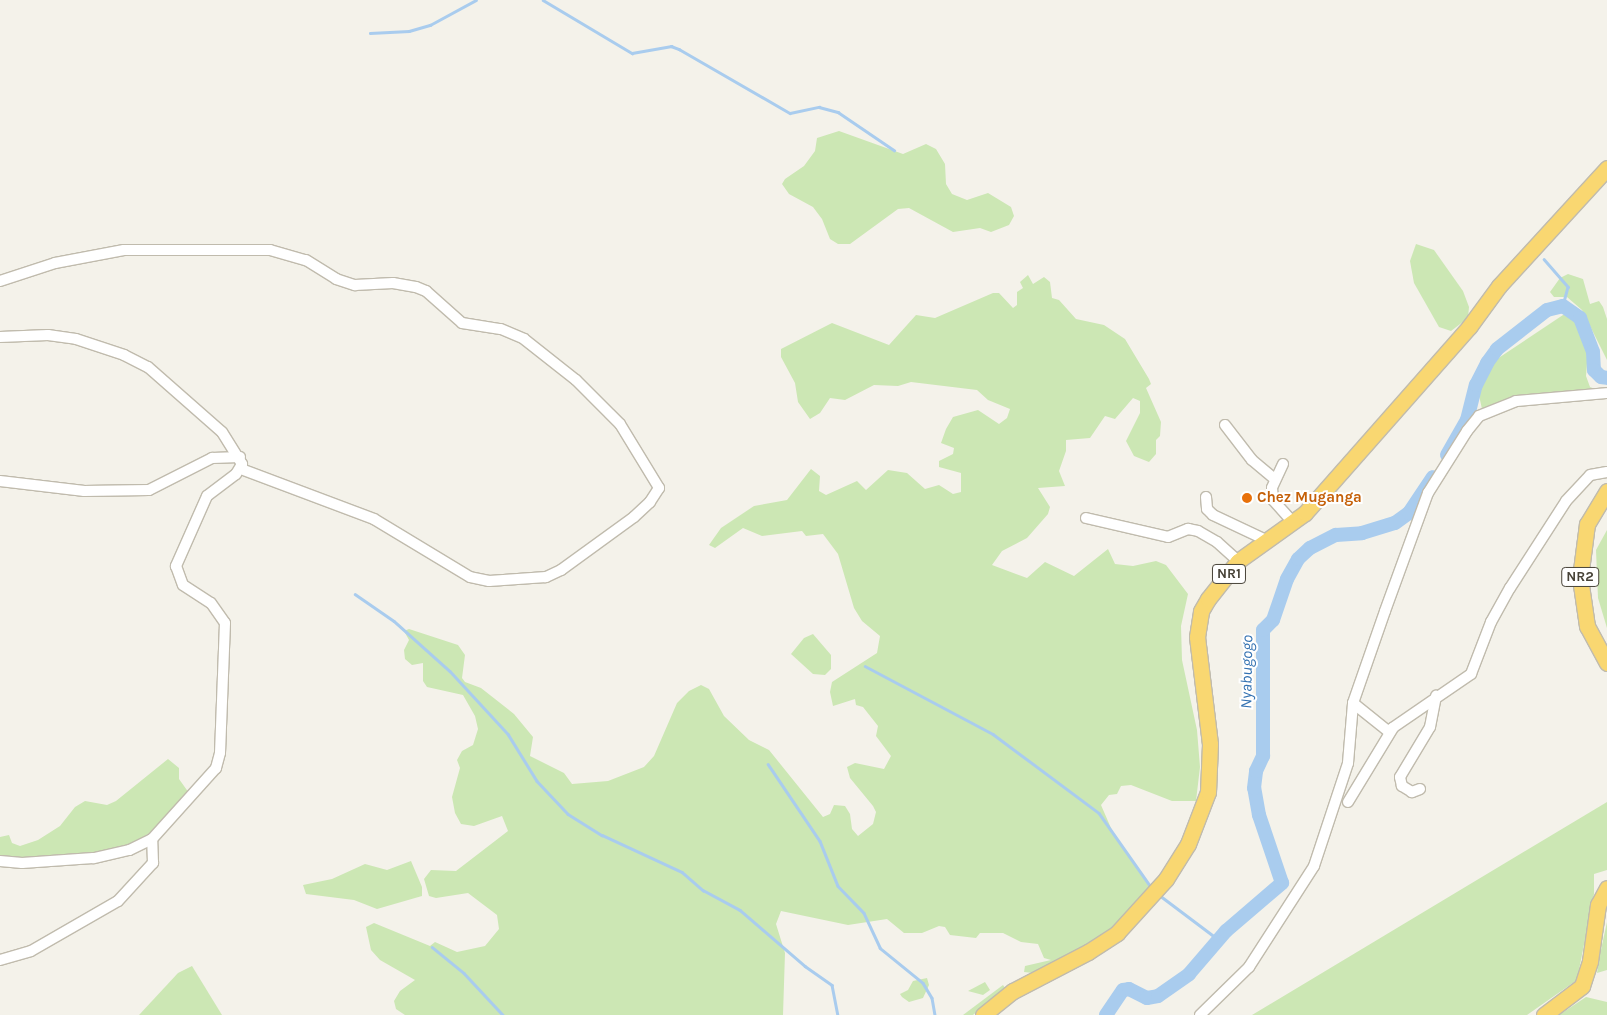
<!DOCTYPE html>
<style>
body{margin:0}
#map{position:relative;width:1607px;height:1015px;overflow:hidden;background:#f4f2ea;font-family:Karla,sans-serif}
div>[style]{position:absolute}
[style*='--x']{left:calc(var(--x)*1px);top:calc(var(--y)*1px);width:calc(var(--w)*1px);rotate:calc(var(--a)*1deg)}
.green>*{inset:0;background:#cce7b4}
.stream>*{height:2.5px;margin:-1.25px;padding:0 1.25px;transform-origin:1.25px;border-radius:1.25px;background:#a9ccee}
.river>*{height:14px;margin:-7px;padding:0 7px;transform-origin:7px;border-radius:7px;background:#a9ccee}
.roads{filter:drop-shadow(1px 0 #c0bbad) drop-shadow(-1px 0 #c0bbad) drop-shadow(0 1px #c0bbad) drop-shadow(0 -1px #c0bbad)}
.minor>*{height:10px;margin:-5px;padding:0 5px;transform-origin:5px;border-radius:5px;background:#fff}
.highway>*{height:15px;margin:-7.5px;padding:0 7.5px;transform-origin:7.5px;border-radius:7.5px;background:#f9d771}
.dots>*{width:14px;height:14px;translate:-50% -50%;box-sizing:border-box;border:2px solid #fff;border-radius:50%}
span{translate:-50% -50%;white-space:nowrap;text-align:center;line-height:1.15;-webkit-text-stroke:4px #fff;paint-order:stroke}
.shield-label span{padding:1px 4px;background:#fff;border:1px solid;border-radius:4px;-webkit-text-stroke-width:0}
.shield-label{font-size:14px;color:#484338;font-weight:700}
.food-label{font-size:15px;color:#c56008;font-weight:700}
.left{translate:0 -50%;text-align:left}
.water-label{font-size:16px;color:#3472b1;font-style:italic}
</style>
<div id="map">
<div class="green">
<i style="clip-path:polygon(839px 131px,903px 154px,926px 144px,936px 149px,945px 164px,946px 184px,952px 194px,967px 200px,988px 193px,1011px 207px,1014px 216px,1009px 225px,991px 232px,980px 228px,953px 232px,909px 208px,898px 209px,850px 244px,838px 244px,830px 239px,822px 219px,813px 207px,789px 194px,782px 184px,785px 179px,804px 166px,815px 151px,817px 138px)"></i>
<i style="clip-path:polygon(1416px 244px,1434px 250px,1463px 291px,1469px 307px,1468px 318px,1451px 331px,1439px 327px,1414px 283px,1410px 261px)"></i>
<i style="clip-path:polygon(1568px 274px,1583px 279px,1590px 304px,1599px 301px,1603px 307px,1607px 319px,1607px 360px,1582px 310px,1567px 297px,1554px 297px,1550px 292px,1560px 278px)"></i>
<i style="clip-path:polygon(1028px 275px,1033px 284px,1044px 277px,1050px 282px,1052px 298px,1059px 300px,1076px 319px,1104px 325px,1125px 339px,1149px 379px,1151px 384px,1146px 388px,1161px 422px,1160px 436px,1156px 440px,1156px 454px,1149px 462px,1134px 456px,1126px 441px,1140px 413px,1140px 401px,1133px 398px,1115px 419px,1105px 416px,1090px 438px,1066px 440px,1066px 451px,1059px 471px,1065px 486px,1038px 488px,1050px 507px,1048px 514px,1027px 538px,1002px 551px,992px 565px,1027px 578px,1045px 562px,1074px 576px,1108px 549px,1115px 564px,1133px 566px,1156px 561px,1166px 565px,1188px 594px,1181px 626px,1182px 660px,1197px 730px,1200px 767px,1196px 801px,1172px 801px,1131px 785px,1121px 786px,1117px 794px,1109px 795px,1101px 805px,1114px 835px,1148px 882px,1149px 887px,1132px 911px,1105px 934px,1033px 973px,1024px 972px,1025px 966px,1051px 960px,1044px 958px,1038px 944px,1021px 942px,1003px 933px,980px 933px,976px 938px,950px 935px,945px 927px,939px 926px,922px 933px,904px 933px,887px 919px,848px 925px,781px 911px,776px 924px,785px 953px,783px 1015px,405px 1015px,396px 1009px,394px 1001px,400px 991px,415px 980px,380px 960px,371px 950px,366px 927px,374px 923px,430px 946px,435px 942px,457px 952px,485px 946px,499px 929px,497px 915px,468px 893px,436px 898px,429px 896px,424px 879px,431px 870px,456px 871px,508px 831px,502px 816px,474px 826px,461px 824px,455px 813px,452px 797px,460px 768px,457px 760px,462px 751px,473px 745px,478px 729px,475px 716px,463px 695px,427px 687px,423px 681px,423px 663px,412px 665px,405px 659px,404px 650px,409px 640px,404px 631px,409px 629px,458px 645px,465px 655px,462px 678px,465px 682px,481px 688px,514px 714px,533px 737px,530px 756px,564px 773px,572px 784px,608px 781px,644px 767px,654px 756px,677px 703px,689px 691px,701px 685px,709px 689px,724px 716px,749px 740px,769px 750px,823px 817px,830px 814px,834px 805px,845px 806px,850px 814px,852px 829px,858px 836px,873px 824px,876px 812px,873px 806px,850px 778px,847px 767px,855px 763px,884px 769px,891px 756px,876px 736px,878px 726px,863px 707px,856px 705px,855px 699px,833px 706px,830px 692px,832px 682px,877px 653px,880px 636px,862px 621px,854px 608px,838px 554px,823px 534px,806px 536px,802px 531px,762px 536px,743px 528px,715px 548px,709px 545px,721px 528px,754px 506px,787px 500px,811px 469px,820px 476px,819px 491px,826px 495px,857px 481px,866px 490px,888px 470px,907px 473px,925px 489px,939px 485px,953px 494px,961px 492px,961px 473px,939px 467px,939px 461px,953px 454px,954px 448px,941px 443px,946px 429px,953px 417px,978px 410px,999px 424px,1007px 418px,1010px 409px,988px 400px,977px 390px,911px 382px,898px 386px,874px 385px,845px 400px,830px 398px,820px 413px,810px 419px,798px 402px,795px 383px,781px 357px,781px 349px,832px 323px,889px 345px,916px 315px,935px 318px,993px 293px,999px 293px,1013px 308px,1017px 305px,1017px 292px,1023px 288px,1020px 282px)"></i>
<i style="clip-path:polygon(1563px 315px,1570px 315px,1580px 329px,1588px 351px,1586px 376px,1590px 387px,1600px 391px,1488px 411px,1482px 409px,1478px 391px,1494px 361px)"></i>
<i style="clip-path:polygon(1607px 530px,1607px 628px,1598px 598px,1596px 550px)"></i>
<i style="clip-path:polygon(813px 634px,831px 655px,831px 669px,825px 675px,813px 674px,791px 654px,804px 638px)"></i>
<i style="clip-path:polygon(168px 759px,179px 768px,179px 779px,189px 793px,151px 832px,137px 841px,121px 849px,102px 853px,30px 860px,0 858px,0 837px,9px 835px,12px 843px,20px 846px,38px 840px,60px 826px,75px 807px,85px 801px,107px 805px,116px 801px)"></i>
<i style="clip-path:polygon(1607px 802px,1607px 870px,1594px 874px,1594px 894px,1577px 980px,1527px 1015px,1252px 1015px)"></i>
<i style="clip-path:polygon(411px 861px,422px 887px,422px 896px,377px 909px,354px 900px,306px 894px,303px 885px,332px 879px,365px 864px,387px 870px)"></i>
<i style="clip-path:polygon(1607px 922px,1607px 970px,1597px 973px,1600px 954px)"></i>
<i style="clip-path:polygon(192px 966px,222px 1015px,139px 1015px,178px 973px)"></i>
<i style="clip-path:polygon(927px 978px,929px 985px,923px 998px,909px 1002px,902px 997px,900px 994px,908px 990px,913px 981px)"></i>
<i style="clip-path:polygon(985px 982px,990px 990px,983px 995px,968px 991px)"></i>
<i style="clip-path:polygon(1003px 985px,1005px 988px,973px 1015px,963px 1015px)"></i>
<i style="clip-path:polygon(1586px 997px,1607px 1002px,1607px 1015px,1559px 1015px)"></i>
</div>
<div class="stream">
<i style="--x:543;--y:0;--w:104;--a:30.8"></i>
<i style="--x:632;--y:53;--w:40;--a:-10"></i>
<i style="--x:671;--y:46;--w:9;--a:21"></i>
<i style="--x:679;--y:49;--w:128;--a:30"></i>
<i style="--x:790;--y:113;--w:30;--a:-12"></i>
<i style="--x:819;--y:107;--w:20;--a:15"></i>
<i style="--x:838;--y:112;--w:68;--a:34.2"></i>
<i style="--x:370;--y:33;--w:39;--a:-3"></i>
<i style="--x:409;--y:31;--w:22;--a:-16"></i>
<i style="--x:430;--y:25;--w:52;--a:-28.5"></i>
<i style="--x:1544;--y:259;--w:37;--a:49"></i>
<i style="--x:1568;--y:287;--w:20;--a:105"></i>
<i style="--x:355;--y:594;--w:47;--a:34.7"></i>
<i style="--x:394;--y:621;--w:75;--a:41.8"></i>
<i style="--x:450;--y:671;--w:86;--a:47.4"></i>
<i style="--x:508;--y:734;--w:55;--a:58.3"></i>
<i style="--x:537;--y:781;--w:45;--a:46.8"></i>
<i style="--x:568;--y:814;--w:40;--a:32"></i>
<i style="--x:602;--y:835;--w:88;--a:24.8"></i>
<i style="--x:682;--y:872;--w:28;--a:41"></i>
<i style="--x:703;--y:890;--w:42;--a:28.4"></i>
<i style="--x:740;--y:910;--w:86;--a:40.7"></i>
<i style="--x:805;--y:966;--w:33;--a:35"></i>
<i style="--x:832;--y:985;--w:31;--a:79"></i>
<i style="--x:865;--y:666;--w:145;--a:28"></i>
<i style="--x:993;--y:734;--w:132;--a:36.7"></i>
<i style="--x:1099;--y:813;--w:90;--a:54.9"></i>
<i style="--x:768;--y:764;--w:93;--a:56"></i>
<i style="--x:820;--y:841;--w:48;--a:68.2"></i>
<i style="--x:838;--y:886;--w:37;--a:46"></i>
<i style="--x:864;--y:913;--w:38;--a:65"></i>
<i style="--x:880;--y:948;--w:55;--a:39.1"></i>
<i style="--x:923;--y:983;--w:17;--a:59"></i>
<i style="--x:932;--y:998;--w:17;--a:80"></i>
<i style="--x:1162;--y:897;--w:71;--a:37"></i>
<i style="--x:432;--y:947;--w:41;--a:39.1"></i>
<i style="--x:464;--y:973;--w:57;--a:47.1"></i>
</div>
<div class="river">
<i style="--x:1447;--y:455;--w:40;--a:-60.3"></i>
<i style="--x:1467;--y:420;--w:36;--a:-76"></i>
<i style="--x:1476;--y:385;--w:25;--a:-63"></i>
<i style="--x:1487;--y:363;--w:17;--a:-54"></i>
<i style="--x:1497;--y:349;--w:63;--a:-38"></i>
<i style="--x:1547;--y:310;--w:16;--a:-14"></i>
<i style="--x:1563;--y:306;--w:21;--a:35"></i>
<i style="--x:1580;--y:318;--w:36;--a:69"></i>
<i style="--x:1593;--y:352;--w:18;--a:87"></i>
<i style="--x:1594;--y:370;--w:10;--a:45"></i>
<i style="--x:1601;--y:377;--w:6;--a:9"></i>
<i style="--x:1106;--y:1015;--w:30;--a:-56"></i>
<i style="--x:1123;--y:990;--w:6;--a:-9"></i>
<i style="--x:1129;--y:989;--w:20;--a:27"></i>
<i style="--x:1147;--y:998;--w:11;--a:-10"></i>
<i style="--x:1158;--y:996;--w:38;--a:-35"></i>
<i style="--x:1189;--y:974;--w:57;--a:-49.3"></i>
<i style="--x:1226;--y:931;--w:74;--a:-40.6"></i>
<i style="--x:1282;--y:883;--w:72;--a:-108.7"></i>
<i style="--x:1259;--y:815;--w:27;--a:-100"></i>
<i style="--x:1254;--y:788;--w:17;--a:-83"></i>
<i style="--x:1256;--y:771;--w:17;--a:-65"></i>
<i style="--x:1263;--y:756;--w:126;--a:-90"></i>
<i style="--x:1263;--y:630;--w:14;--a:-45"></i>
<i style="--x:1273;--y:620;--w:43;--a:-71.1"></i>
<i style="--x:1287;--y:579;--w:23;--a:-61"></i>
<i style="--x:1298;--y:559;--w:16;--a:-43"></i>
<i style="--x:1310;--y:548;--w:29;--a:-27"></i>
<i style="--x:1336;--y:535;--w:26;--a:-4"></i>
<i style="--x:1362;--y:533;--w:34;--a:-17"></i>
<i style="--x:1395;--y:523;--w:17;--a:-36"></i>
<i style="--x:1409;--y:513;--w:43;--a:-56.3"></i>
</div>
<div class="roads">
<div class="minor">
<i style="--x:0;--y:281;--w:58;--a:-18.1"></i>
<i style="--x:55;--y:263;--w:70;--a:-10.7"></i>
<i style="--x:124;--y:250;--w:146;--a:0"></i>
<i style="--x:270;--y:250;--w:37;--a:16"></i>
<i style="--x:306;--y:260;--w:36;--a:32"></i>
<i style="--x:336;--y:279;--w:20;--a:18"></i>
<i style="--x:355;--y:285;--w:38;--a:-3"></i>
<i style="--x:393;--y:283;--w:23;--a:10"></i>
<i style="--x:416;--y:287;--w:11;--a:22"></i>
<i style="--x:426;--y:291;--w:48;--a:41.6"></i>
<i style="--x:462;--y:323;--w:39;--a:9"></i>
<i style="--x:501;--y:329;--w:25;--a:23"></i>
<i style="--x:524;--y:339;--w:66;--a:38.3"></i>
<i style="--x:576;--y:380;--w:62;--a:45"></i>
<i style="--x:620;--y:424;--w:75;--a:58.6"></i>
<i style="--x:659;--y:488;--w:17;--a:123"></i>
<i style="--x:650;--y:502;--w:22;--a:137"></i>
<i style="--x:634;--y:517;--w:90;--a:144"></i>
<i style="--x:561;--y:570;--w:17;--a:155"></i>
<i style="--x:546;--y:577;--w:57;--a:176"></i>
<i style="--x:489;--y:581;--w:19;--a:-168"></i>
<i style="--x:470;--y:577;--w:112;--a:-148.9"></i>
<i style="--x:374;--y:519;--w:142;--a:-159.4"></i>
<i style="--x:0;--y:337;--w:48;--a:-2.4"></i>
<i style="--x:48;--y:335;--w:28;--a:8"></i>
<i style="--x:76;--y:339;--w:51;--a:18.4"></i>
<i style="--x:124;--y:355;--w:27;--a:27"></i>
<i style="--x:148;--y:367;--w:98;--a:41.3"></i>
<i style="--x:222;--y:432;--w:38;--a:58"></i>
<i style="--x:242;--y:464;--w:12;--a:121"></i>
<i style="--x:236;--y:474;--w:36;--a:143"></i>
<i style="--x:207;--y:496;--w:77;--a:113.9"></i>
<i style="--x:176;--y:566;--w:20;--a:70"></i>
<i style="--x:183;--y:585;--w:33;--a:33"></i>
<i style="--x:211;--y:603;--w:24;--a:55"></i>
<i style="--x:225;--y:623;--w:130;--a:92.2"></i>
<i style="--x:220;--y:753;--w:16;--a:105"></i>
<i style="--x:216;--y:768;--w:96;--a:132"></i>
<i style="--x:152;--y:839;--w:25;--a:154"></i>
<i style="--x:129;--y:850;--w:37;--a:167"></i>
<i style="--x:93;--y:858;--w:71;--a:176"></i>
<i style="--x:22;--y:863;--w:22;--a:-175"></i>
<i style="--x:1225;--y:425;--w:44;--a:52.4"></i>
<i style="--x:1252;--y:460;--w:30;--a:40"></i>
<i style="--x:1283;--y:464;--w:26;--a:115"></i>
<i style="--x:1272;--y:488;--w:12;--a:85"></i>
<i style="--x:1273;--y:500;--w:30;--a:48"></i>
<i style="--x:0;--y:481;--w:85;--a:6.8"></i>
<i style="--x:84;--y:491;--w:65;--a:-0.9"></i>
<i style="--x:149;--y:490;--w:71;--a:-26.9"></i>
<i style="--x:212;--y:458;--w:28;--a:-2"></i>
<i style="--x:1206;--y:497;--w:12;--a:85"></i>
<i style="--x:1207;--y:509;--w:8;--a:45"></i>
<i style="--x:1213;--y:515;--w:61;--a:25.3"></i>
<i style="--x:1086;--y:518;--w:84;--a:13"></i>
<i style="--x:1168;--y:537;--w:22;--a:-22"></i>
<i style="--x:1188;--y:529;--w:10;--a:11"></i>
<i style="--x:1198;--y:531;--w:22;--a:30"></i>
<i style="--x:1217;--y:542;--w:28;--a:42"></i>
<i style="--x:1353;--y:703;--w:45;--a:38.7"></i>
<i style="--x:1388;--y:731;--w:101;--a:-34.5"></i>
<i style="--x:1471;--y:674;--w:56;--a:-69"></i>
<i style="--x:1491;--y:622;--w:39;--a:-61"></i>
<i style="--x:1510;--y:588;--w:103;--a:-57.2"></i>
<i style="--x:1566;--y:501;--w:35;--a:-47"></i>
<i style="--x:1590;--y:475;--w:17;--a:-10"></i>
<i style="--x:1420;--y:789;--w:9;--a:159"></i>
<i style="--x:1412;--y:792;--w:12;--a:-149"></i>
<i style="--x:1402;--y:786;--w:9;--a:-103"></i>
<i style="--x:1400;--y:777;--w:58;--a:-59"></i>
<i style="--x:1430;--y:727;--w:32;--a:-79"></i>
<i style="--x:1348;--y:802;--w:87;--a:-58.7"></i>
<i style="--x:0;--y:960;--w:32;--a:-16"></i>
<i style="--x:31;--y:951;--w:100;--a:-29.9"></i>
<i style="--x:118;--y:901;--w:52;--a:-47.4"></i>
<i style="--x:153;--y:863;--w:24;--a:-92"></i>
<i style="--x:1200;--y:1015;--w:69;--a:-44.4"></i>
<i style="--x:1249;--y:967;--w:120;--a:-57.2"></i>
<i style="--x:1314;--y:866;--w:108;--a:-71.7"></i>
<i style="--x:1348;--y:763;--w:60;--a:-85.2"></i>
<i style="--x:1353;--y:703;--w:97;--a:-70.8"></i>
<i style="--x:1385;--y:611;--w:126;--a:-70"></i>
<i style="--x:1428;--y:493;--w:73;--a:-57.8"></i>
<i style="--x:1467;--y:431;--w:19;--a:-51"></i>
<i style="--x:1479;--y:416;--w:40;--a:-22"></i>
<i style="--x:1516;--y:401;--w:91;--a:-5"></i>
</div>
<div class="highway">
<i style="--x:1607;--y:491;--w:39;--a:121"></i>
<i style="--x:1587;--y:524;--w:54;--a:97.4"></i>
<i style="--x:1580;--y:578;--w:49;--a:81.7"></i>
<i style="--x:1587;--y:626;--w:42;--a:61.6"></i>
<i style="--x:983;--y:1015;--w:38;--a:-39"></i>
<i style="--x:1013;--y:991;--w:85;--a:-27.5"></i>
<i style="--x:1088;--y:952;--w:35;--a:-33"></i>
<i style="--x:1117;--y:933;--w:73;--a:-47.8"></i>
<i style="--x:1166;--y:879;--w:41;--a:-57.8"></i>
<i style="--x:1188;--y:844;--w:56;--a:-69"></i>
<i style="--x:1208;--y:792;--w:48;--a:-87.6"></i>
<i style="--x:1210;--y:744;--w:108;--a:-96.9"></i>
<i style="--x:1197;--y:637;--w:26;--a:-81"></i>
<i style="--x:1201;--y:611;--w:14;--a:-60"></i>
<i style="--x:1208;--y:599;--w:48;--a:-51.7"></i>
<i style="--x:1238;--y:561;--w:82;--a:-35.6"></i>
<i style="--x:1305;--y:513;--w:248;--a:-48.6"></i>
<i style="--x:1469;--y:327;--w:51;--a:-53.8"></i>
<i style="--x:1499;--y:286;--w:160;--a:-47.5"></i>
<i style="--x:1544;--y:1015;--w:48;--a:-37.3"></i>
<i style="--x:1582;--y:986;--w:26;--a:-72"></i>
<i style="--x:1590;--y:961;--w:57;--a:-81.9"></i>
<i style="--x:1598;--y:905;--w:19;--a:-62"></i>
</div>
</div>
<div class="dots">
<i style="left:1247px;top:498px;background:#e8710a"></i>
</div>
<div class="shield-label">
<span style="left:1229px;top:574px">NR1</span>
<span style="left:1580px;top:577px">NR2</span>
</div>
<div class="food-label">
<span class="left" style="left:1257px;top:498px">Chez Muganga</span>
</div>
<div class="water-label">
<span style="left:1247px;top:672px;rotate:-89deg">Nyabugogo</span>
</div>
</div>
